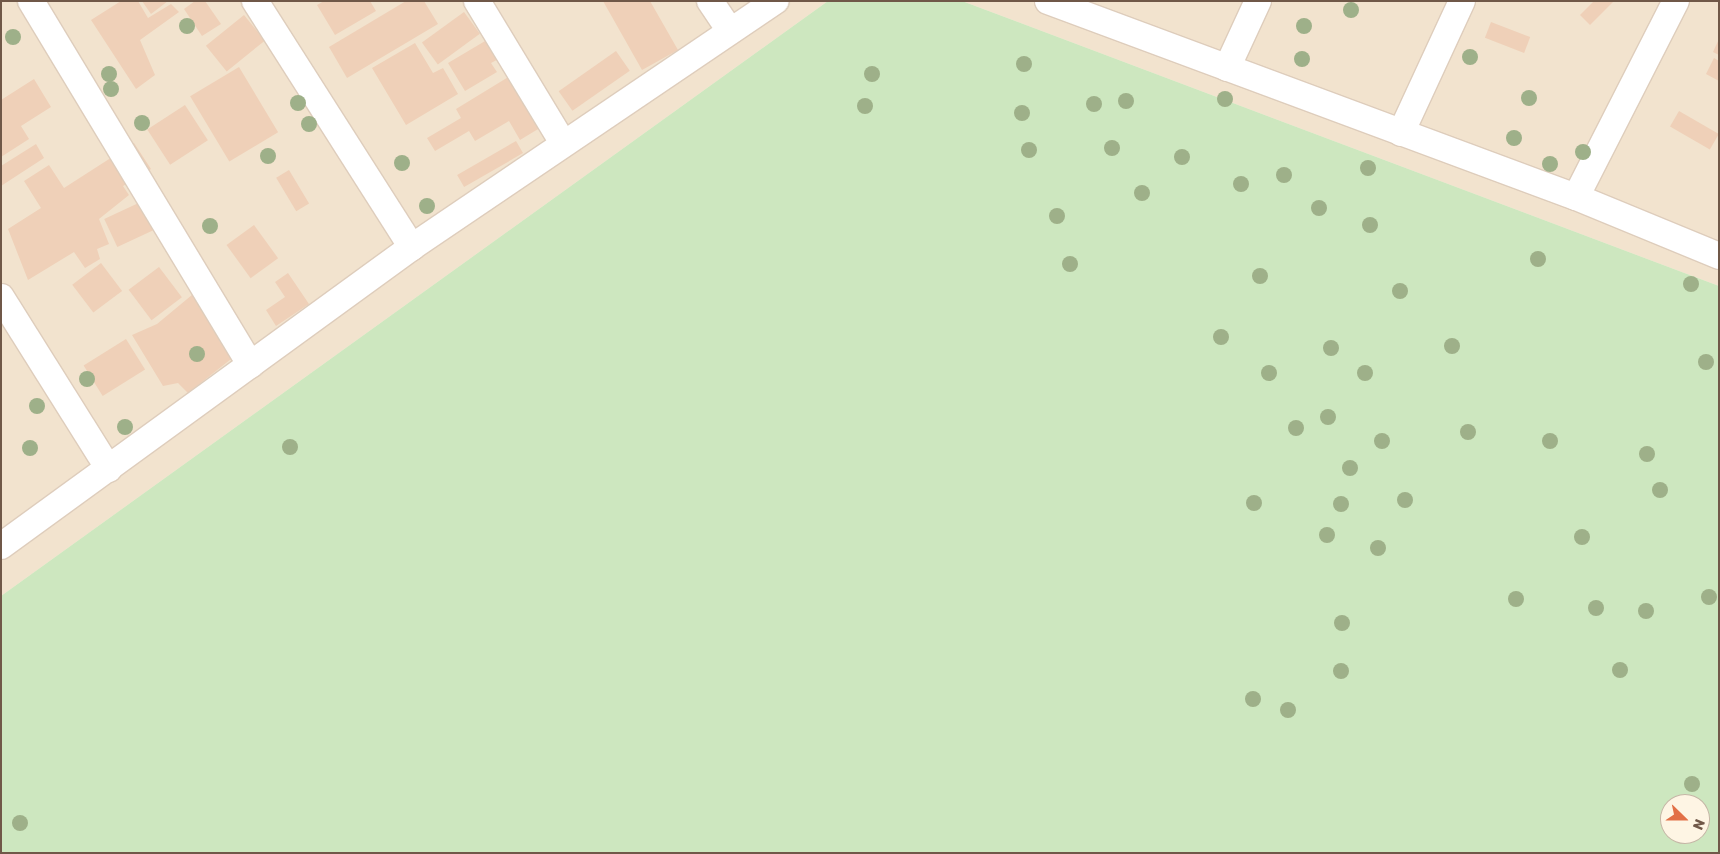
<!DOCTYPE html>
<style>
body{margin:0}
#map{position:relative;width:1720px;height:854px;overflow:hidden;background:#fbf1df;font-family:Rubik,sans-serif}
div>[style]{position:absolute}
[style*='--x']{left:calc(var(--x)*1px);top:calc(var(--y)*1px);width:calc(var(--w)*1px);rotate:calc(var(--a)*1deg)}
.residential>*{inset:0;background:#f2e3ce}
.green>*{inset:0;background:#cde7bf}
.building>*{inset:0;background:#efd0b8;transform-origin:0 0}
.roads{filter:drop-shadow(1px 0 #decdbc) drop-shadow(-1px 0 #decdbc) drop-shadow(0 1px #decdbc) drop-shadow(0 -1px #decdbc)}
.street>*{height:26px;margin:-13px;padding:0 13px;transform-origin:13px;border-radius:13px;background:#fff}
.trees>*{width:16px;height:16px;margin:-8px;border-radius:50%;background:#9eb089}
span{translate:-50% -50%;white-space:nowrap;text-align:center;line-height:1.15;-webkit-text-stroke:5px #fef5e4;paint-order:stroke}
.frame{position:absolute;inset:0;border:2px solid #705848;pointer-events:none}
.north{position:absolute;left:1660px;top:794px;width:50px;height:50px;box-sizing:border-box;background:#fef5e4;border:1px solid #c5b6a6;border-radius:50%;rotate:112deg;font-size:14px;font-weight:700;line-height:20px;text-align:center;color:#705848}
.north::after{content:'';display:block;margin:auto;width:18px;height:22px;background:#e27047;clip-path:polygon(50% 0,100% 100%,50% 72%,0 100%)}
</style>
<div id="map">
<div class="residential">
<i style="clip-path:polygon(1px 1px,828px 1px,1px 596px)"></i>
<i style="clip-path:polygon(962px 1px,1719px 1px,1719px 286px)"></i>
</div>
<div class="green">
<i style="clip-path:polygon(evenodd,828px 1px,962px 1px,1719px 286px,1719px 853px,1px 853px,1px 596px,828px 1px,1670px 804px,1700px 804px,1700px 834px,1670px 834px,1670px 804px)"></i>
</div>
<div class="building">
<i style="clip-path:polygon(121px 1px,138px 1px,148px 18px,171px 4px,179px 12px,140px 40px,155px 75px,136px 89px,91px 20px)"></i>
<i style="clip-path:polygon(142px 1px,168px 1px,151px 14px)"></i>
<i style="clip-path:polygon(195px 1px,205px 1px,221px 24px,202px 36px,184px 9px)"></i>
<i style="clip-path:polygon(324px 1px,370px 1px,376px 11px,335px 35px,317px 5px)"></i>
<i style="clip-path:polygon(406px 1px,424px 1px,438px 24px,347px 78px,329px 47px)"></i>
<i style="clip-path:polygon(603px 1px,650px 1px,678px 50px,642px 70px)"></i>
<i style="clip-path:polygon(1594px 1px,1614px 1px,1590px 25px,1580px 15px)"></i>
<i style="left:464px;top:12px;width:27px;height:52px;rotate:54deg"></i>
<i style="left:244px;top:15px;width:33px;height:49px;rotate:51deg"></i>
<i style="left:1491px;top:22px;width:42px;height:17px;rotate:21deg"></i>
<i style="clip-path:polygon(502px 31px,513px 51px,491px 63px,497px 72px,465px 91px,448px 63px)"></i>
<i style="clip-path:polygon(1719px 39px,1719px 55px,1713px 52px)"></i>
<i style="clip-path:polygon(415px 43px,433px 73px,443px 68px,458px 94px,406px 125px,372px 68px)"></i>
<i style="left:616px;top:51px;width:24px;height:70px;rotate:55deg"></i>
<i style="clip-path:polygon(1714px 58px,1719px 61px,1719px 81px,1706px 74px)"></i>
<i style="left:239px;top:67px;width:76px;height:57px;rotate:59deg"></i>
<i style="clip-path:polygon(518px 71px,548px 123px,520px 140px,509px 121px,475px 141px,469px 131px,435px 151px,427px 138px,461px 118px,456px 109px)"></i>
<i style="clip-path:polygon(34px 79px,51px 107px,21px 126px,29px 139px,1px 157px,1px 100px)"></i>
<i style="left:185px;top:105px;width:42px;height:45px;rotate:57deg"></i>
<i style="left:1679px;top:111px;width:46px;height:18px;rotate:30deg"></i>
<i style="left:516px;top:141px;width:14px;height:68px;rotate:60deg"></i>
<i style="clip-path:polygon(134px 143px,151px 169px,123px 186px,129px 195px,99px 219px,109px 244px,97px 249px,100px 259px,85px 268px,74px 252px,28px 280px,8px 229px,41px 208px,24px 181px,49px 165px,64px 188px)"></i>
<i style="clip-path:polygon(36px 144px,44px 158px,1px 186px,1px 166px)"></i>
<i style="left:289px;top:170px;width:39px;height:15px;rotate:59deg"></i>
<i style="left:145px;top:200px;width:31px;height:45px;rotate:65deg"></i>
<i style="left:254px;top:225px;width:41px;height:34px;rotate:54deg"></i>
<i style="left:101px;top:263px;width:35px;height:36px;rotate:53deg"></i>
<i style="left:159px;top:267px;width:38px;height:38px;rotate:53deg"></i>
<i style="clip-path:polygon(288px 273px,309px 304px,276px 326px,266px 310px,285px 297px,275px 282px)"></i>
<i style="clip-path:polygon(210px 280px,240px 352px,188px 393px,178px 383px,163px 386px,132px 335px,157px 324px)"></i>
<i style="left:126px;top:339px;width:36px;height:50px;rotate:58deg"></i>
</div>
<div class="roads">
<div class="street">
<i style="--x:31;--y:1;--w:425;--a:58.9"></i>
<i style="--x:255;--y:1;--w:292;--a:57.5"></i>
<i style="--x:477;--y:1;--w:166;--a:58.8"></i>
<i style="--x:710;--y:1;--w:36;--a:56"></i>
<i style="--x:1048;--y:1;--w:563;--a:20.37"></i>
<i style="--x:1576;--y:197;--w:155;--a:22.4"></i>
<i style="--x:1227;--y:68;--w:74;--a:-65.2"></i>
<i style="--x:1401;--y:133;--w:145;--a:-65.2"></i>
<i style="--x:1576;--y:197;--w:220;--a:-63"></i>
<i style="--x:1;--y:297;--w:203;--a:57.9"></i>
<i style="--x:1;--y:546;--w:508;--a:-36.04"></i>
<i style="--x:412;--y:247;--w:439;--a:-34.1"></i>
</div>
</div>
<div class="trees">
<i style="left:1351px;top:10px"></i>
<i style="left:187px;top:26px"></i>
<i style="left:1304px;top:26px"></i>
<i style="left:13px;top:37px"></i>
<i style="left:1470px;top:57px"></i>
<i style="left:1302px;top:59px"></i>
<i style="left:1024px;top:64px"></i>
<i style="left:109px;top:74px"></i>
<i style="left:872px;top:74px"></i>
<i style="left:111px;top:89px"></i>
<i style="left:1529px;top:98px"></i>
<i style="left:1225px;top:99px"></i>
<i style="left:1126px;top:101px"></i>
<i style="left:298px;top:103px"></i>
<i style="left:1094px;top:104px"></i>
<i style="left:865px;top:106px"></i>
<i style="left:1022px;top:113px"></i>
<i style="left:142px;top:123px"></i>
<i style="left:309px;top:124px"></i>
<i style="left:1514px;top:138px"></i>
<i style="left:1112px;top:148px"></i>
<i style="left:1029px;top:150px"></i>
<i style="left:1583px;top:152px"></i>
<i style="left:268px;top:156px"></i>
<i style="left:1182px;top:157px"></i>
<i style="left:402px;top:163px"></i>
<i style="left:1550px;top:164px"></i>
<i style="left:1368px;top:168px"></i>
<i style="left:1284px;top:175px"></i>
<i style="left:1241px;top:184px"></i>
<i style="left:1142px;top:193px"></i>
<i style="left:427px;top:206px"></i>
<i style="left:1319px;top:208px"></i>
<i style="left:1057px;top:216px"></i>
<i style="left:1370px;top:225px"></i>
<i style="left:210px;top:226px"></i>
<i style="left:1538px;top:259px"></i>
<i style="left:1070px;top:264px"></i>
<i style="left:1260px;top:276px"></i>
<i style="left:1691px;top:284px"></i>
<i style="left:1400px;top:291px"></i>
<i style="left:1221px;top:337px"></i>
<i style="left:1452px;top:346px"></i>
<i style="left:1331px;top:348px"></i>
<i style="left:197px;top:354px"></i>
<i style="left:1706px;top:362px"></i>
<i style="left:1269px;top:373px"></i>
<i style="left:1365px;top:373px"></i>
<i style="left:87px;top:379px"></i>
<i style="left:37px;top:406px"></i>
<i style="left:1328px;top:417px"></i>
<i style="left:125px;top:427px"></i>
<i style="left:1296px;top:428px"></i>
<i style="left:1468px;top:432px"></i>
<i style="left:1382px;top:441px"></i>
<i style="left:1550px;top:441px"></i>
<i style="left:290px;top:447px"></i>
<i style="left:30px;top:448px"></i>
<i style="left:1647px;top:454px"></i>
<i style="left:1350px;top:468px"></i>
<i style="left:1660px;top:490px"></i>
<i style="left:1405px;top:500px"></i>
<i style="left:1254px;top:503px"></i>
<i style="left:1341px;top:504px"></i>
<i style="left:1327px;top:535px"></i>
<i style="left:1582px;top:537px"></i>
<i style="left:1378px;top:548px"></i>
<i style="left:1709px;top:597px"></i>
<i style="left:1516px;top:599px"></i>
<i style="left:1596px;top:608px"></i>
<i style="left:1646px;top:611px"></i>
<i style="left:1342px;top:623px"></i>
<i style="left:1620px;top:670px"></i>
<i style="left:1341px;top:671px"></i>
<i style="left:1253px;top:699px"></i>
<i style="left:1288px;top:710px"></i>
<i style="left:1692px;top:784px"></i>
<i style="left:20px;top:823px"></i>
</div>
<div class="frame"></div>
<div class="north">N</div>
</div>
